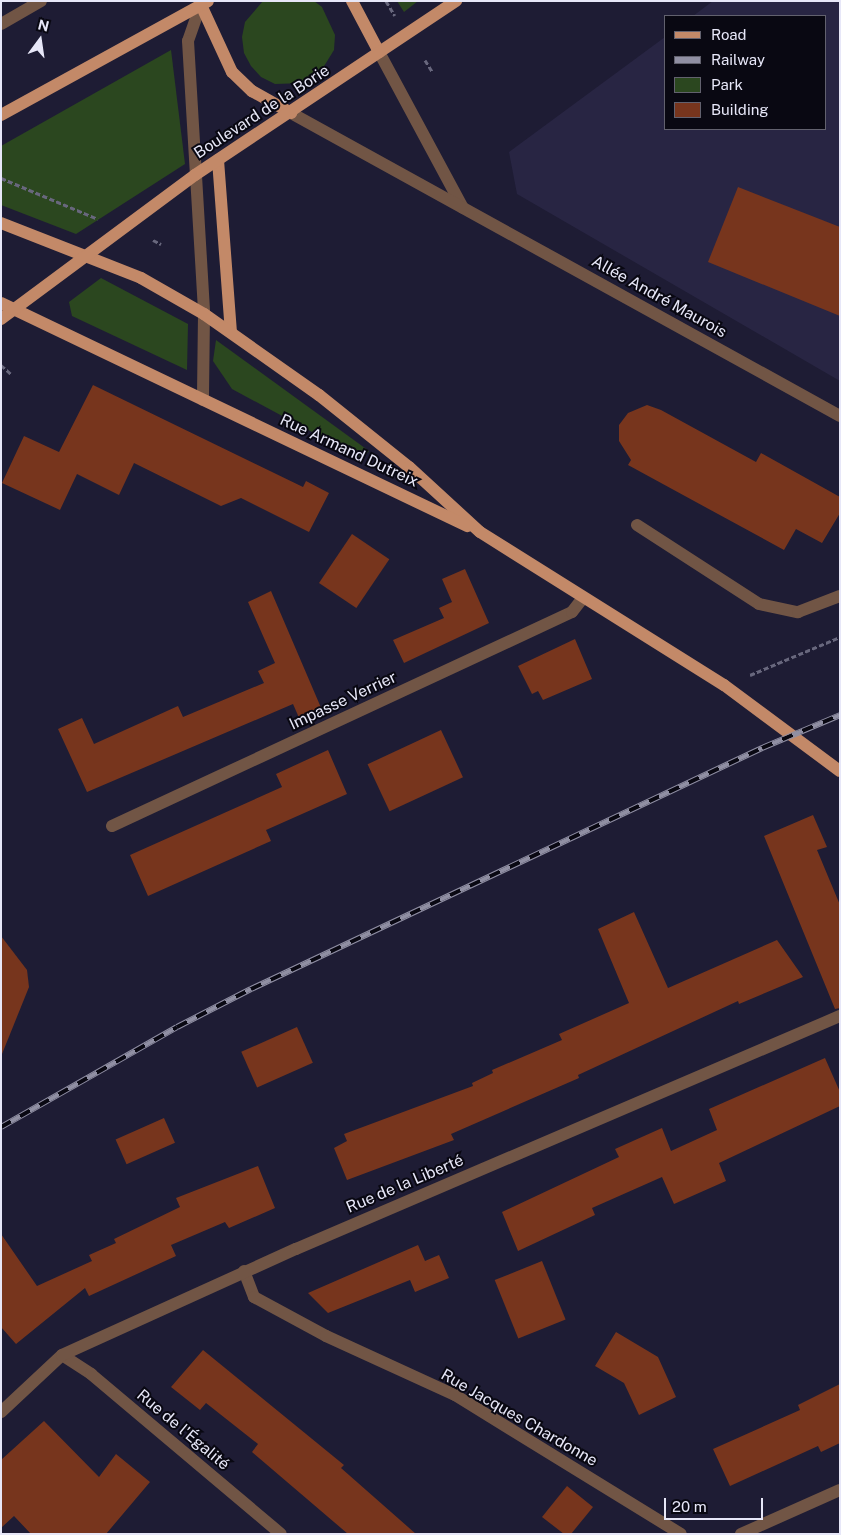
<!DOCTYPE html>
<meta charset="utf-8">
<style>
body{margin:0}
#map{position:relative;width:841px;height:1535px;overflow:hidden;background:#1e1c34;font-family:"Public Sans",sans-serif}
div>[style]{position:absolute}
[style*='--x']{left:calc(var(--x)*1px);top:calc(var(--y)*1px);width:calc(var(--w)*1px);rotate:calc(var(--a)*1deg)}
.built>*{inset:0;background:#282543}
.green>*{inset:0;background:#2b471f}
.building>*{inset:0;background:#77351d;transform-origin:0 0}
.path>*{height:3px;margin-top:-1.5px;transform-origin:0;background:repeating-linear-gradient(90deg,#68677d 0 5px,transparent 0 7.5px)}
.minor>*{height:12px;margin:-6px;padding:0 6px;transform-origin:6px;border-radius:6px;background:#715545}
.major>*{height:12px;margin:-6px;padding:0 6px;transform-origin:6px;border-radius:6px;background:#c38968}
.rail>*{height:5.5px;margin-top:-2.75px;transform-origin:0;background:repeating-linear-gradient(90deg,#090812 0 11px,#908fa3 0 22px);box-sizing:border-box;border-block:1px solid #908fa3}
span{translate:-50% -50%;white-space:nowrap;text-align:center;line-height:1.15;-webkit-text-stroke:4px #090812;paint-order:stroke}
.street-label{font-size:16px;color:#e7e7f8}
.frame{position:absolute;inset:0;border:2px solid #e7e7f8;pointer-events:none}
.legend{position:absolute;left:664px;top:15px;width:162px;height:115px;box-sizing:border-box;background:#090812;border:1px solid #62616e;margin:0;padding:6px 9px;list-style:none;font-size:15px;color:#e7e7f8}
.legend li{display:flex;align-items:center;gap:10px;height:25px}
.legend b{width:25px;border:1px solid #62616e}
.north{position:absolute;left:15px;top:15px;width:50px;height:50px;-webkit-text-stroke:4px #090812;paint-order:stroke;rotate:14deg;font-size:14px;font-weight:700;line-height:20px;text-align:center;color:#e7e7f8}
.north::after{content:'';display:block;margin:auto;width:18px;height:22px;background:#e7e7f8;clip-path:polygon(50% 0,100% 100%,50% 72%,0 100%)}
.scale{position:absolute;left:664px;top:1498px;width:99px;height:22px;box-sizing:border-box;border:2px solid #e7e7f8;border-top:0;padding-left:6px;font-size:15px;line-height:18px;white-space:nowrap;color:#e7e7f8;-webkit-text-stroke:4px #090812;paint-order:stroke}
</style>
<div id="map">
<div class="built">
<i style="clip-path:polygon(713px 1px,840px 1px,840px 381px,517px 194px,509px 152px,665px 37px,665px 129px,825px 129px,825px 16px,693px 16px)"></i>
</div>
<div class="green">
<i style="clip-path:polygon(263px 1px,314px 1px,322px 7px,335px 35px,334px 50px,318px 76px,304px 83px,275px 84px,261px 77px,251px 66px,244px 53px,242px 37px,245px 22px)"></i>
<i style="clip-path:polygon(397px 1px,418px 1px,404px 12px)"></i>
<i style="clip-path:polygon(171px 50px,185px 164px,76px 234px,1px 205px,1px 146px)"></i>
<i style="clip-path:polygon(101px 278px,188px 324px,187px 370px,72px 316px,69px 302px)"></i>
<i style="clip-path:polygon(216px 340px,369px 451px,362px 459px,232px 389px,213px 361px)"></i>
</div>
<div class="building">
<i style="clip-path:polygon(738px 187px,840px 227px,840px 316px,708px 262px)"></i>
<i style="clip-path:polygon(93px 385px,303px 487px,306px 481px,329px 493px,309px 532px,241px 498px,221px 506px,134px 463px,119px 495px,77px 474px,60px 510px,2px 483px,24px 436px,59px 452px)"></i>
<i style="clip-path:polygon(647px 405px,661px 410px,756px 462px,761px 453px,840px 497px,840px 513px,822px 543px,796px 529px,784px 550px,628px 465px,631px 460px,619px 441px,619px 425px,628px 413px)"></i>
<i style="left:352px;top:534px;width:45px;height:59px;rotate:34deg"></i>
<i style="clip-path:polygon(465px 569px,489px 623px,404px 663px,393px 640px,444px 618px,439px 608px,452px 602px,442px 579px)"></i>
<i style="clip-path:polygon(271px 591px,322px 710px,300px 720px,293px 704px,87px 792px,58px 729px,82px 718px,94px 744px,178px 706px,183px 717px,264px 683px,258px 671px,275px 663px,248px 602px)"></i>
<i style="clip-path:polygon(575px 639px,592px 679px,543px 700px,538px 691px,532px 694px,518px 666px)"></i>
<i style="left:441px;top:730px;width:52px;height:81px;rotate:65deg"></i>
<i style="clip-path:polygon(328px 750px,347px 794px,266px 830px,271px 841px,148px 896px,130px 855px,282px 787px,276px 774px)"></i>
<i style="clip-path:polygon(813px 815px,827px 847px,817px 850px,840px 905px,840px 1008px,835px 1009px,764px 836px)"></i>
<i style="clip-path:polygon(634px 912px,668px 988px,777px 940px,803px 977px,739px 1004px,738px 1001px,578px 1075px,579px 1078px,451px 1134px,454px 1140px,347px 1180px,334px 1148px,347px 1141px,344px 1134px,473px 1086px,472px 1083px,493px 1073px,492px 1070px,562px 1040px,559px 1034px,629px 1003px,598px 929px)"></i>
<i style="clip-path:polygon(1px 936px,27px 970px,29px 987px,2px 1054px)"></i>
<i style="left:297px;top:1027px;width:39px;height:61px;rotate:66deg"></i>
<i style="clip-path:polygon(825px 1058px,840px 1092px,840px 1106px,719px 1163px,726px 1181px,674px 1204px,662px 1177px,592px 1208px,595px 1215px,518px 1251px,502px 1212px,619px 1157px,615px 1149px,662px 1128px,671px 1151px,717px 1130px,709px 1109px)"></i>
<i style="left:164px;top:1118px;width:27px;height:53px;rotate:66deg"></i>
<i style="clip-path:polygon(258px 1166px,275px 1208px,229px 1228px,225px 1222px,171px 1245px,176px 1256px,89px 1296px,85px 1288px,16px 1344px,1px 1327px,1px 1234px,37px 1286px,92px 1261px,89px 1255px,116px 1243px,114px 1239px,180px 1207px,176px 1198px)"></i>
<i style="clip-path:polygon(418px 1245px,425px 1261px,439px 1255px,449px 1278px,415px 1292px,410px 1280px,328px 1313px,308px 1293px)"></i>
<i style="left:542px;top:1261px;width:63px;height:51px;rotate:68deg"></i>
<i style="clip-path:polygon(616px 1332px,658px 1357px,676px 1397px,639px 1415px,624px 1383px,595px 1366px)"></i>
<i style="clip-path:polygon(203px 1350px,344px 1465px,341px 1468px,416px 1534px,348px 1534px,252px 1452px,258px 1444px,206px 1403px,200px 1410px,171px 1387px)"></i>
<i style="clip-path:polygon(840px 1384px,840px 1443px,821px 1452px,818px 1446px,730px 1486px,713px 1449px,800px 1410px,798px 1405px)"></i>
<i style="clip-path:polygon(44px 1421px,99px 1477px,116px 1454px,150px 1482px,106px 1534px,31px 1534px,14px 1516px,1px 1528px,1px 1460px)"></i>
<i style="clip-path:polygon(567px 1486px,593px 1507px,571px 1534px,564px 1534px,542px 1517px)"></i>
</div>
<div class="path">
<i style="--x:386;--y:1;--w:17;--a:59"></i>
<i style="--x:425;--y:60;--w:13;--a:58"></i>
<i style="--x:1;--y:178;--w:105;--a:22.9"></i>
<i style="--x:153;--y:240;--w:9;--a:27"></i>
<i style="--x:1;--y:365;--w:13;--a:42"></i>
<i style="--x:750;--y:675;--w:98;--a:-22.9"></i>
</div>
<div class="minor">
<i style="--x:202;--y:1;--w:42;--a:109.3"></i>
<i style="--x:188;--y:41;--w:273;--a:86.6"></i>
<i style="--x:204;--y:314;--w:86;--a:90.7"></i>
<i style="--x:1;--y:24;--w:46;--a:-29.9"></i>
<i style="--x:379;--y:52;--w:177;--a:61.7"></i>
<i style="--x:291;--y:113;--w:627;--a:28.89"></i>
<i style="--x:637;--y:525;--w:145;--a:32.9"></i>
<i style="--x:759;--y:604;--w:40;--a:12"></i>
<i style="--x:798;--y:612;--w:45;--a:-20.9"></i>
<i style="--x:112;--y:826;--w:507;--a:-24.95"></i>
<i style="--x:572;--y:612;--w:18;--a:-52"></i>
<i style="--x:244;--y:1271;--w:28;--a:69"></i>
<i style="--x:254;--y:1297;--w:82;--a:28.4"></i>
<i style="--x:326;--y:1336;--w:142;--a:24.6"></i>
<i style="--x:455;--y:1395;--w:265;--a:31.6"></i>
<i style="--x:62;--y:1355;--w:35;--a:33"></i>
<i style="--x:91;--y:1374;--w:248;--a:40.1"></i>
<i style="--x:1;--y:1412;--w:83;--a:-43.1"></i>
<i style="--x:62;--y:1355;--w:257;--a:-24.4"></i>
<i style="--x:296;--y:1249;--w:592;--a:-23.19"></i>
<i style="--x:741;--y:1534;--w:108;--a:-24"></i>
</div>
<div class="major">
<i style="--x:352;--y:1;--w:58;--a:62.1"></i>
<i style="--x:201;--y:5;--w:74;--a:65.2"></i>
<i style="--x:232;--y:72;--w:28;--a:44"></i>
<i style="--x:252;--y:91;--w:45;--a:29.4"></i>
<i style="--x:1;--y:115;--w:236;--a:-28.8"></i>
<i style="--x:218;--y:160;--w:172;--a:85.7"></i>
<i style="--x:1;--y:223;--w:150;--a:21.4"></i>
<i style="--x:141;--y:278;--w:73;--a:29.7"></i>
<i style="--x:204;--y:314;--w:141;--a:35.2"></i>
<i style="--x:319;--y:395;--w:115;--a:38.7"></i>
<i style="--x:409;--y:467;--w:96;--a:42.5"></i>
<i style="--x:480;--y:532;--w:288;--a:32.1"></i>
<i style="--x:724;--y:685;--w:144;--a:36.6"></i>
<i style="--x:1;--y:303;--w:517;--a:25.57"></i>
<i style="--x:1;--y:319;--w:242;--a:-36.6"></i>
<i style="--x:195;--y:175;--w:314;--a:-33.7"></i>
</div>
<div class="rail">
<i style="--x:1;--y:1127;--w:202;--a:-29.6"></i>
<i style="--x:177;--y:1027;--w:83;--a:-27.2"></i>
<i style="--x:251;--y:989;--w:565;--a:-25.25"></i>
<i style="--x:762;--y:748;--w:85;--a:-22.9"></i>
</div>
<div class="street-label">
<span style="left:262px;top:112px;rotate:-33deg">Boulevard de la Borie</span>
<span style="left:659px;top:297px;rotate:29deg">Allée André Maurois</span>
<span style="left:349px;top:451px;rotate:25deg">Rue Armand Dutreix</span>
<span style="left:343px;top:701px;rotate:-25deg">Impasse Verrier</span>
<span style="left:405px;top:1184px;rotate:-23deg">Rue de la Liberté</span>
<span style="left:519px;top:1418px;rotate:30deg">Rue Jacques Chardonne</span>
<span style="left:183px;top:1430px;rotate:40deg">Rue de l'Égalité</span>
</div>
<div class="frame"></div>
<ul class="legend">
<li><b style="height:6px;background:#c38968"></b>Road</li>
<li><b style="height:6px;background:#908fa3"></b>Railway</li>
<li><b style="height:14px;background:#2b471f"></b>Park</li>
<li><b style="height:14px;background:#77351d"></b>Building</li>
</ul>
<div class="north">N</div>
<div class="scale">20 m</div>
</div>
